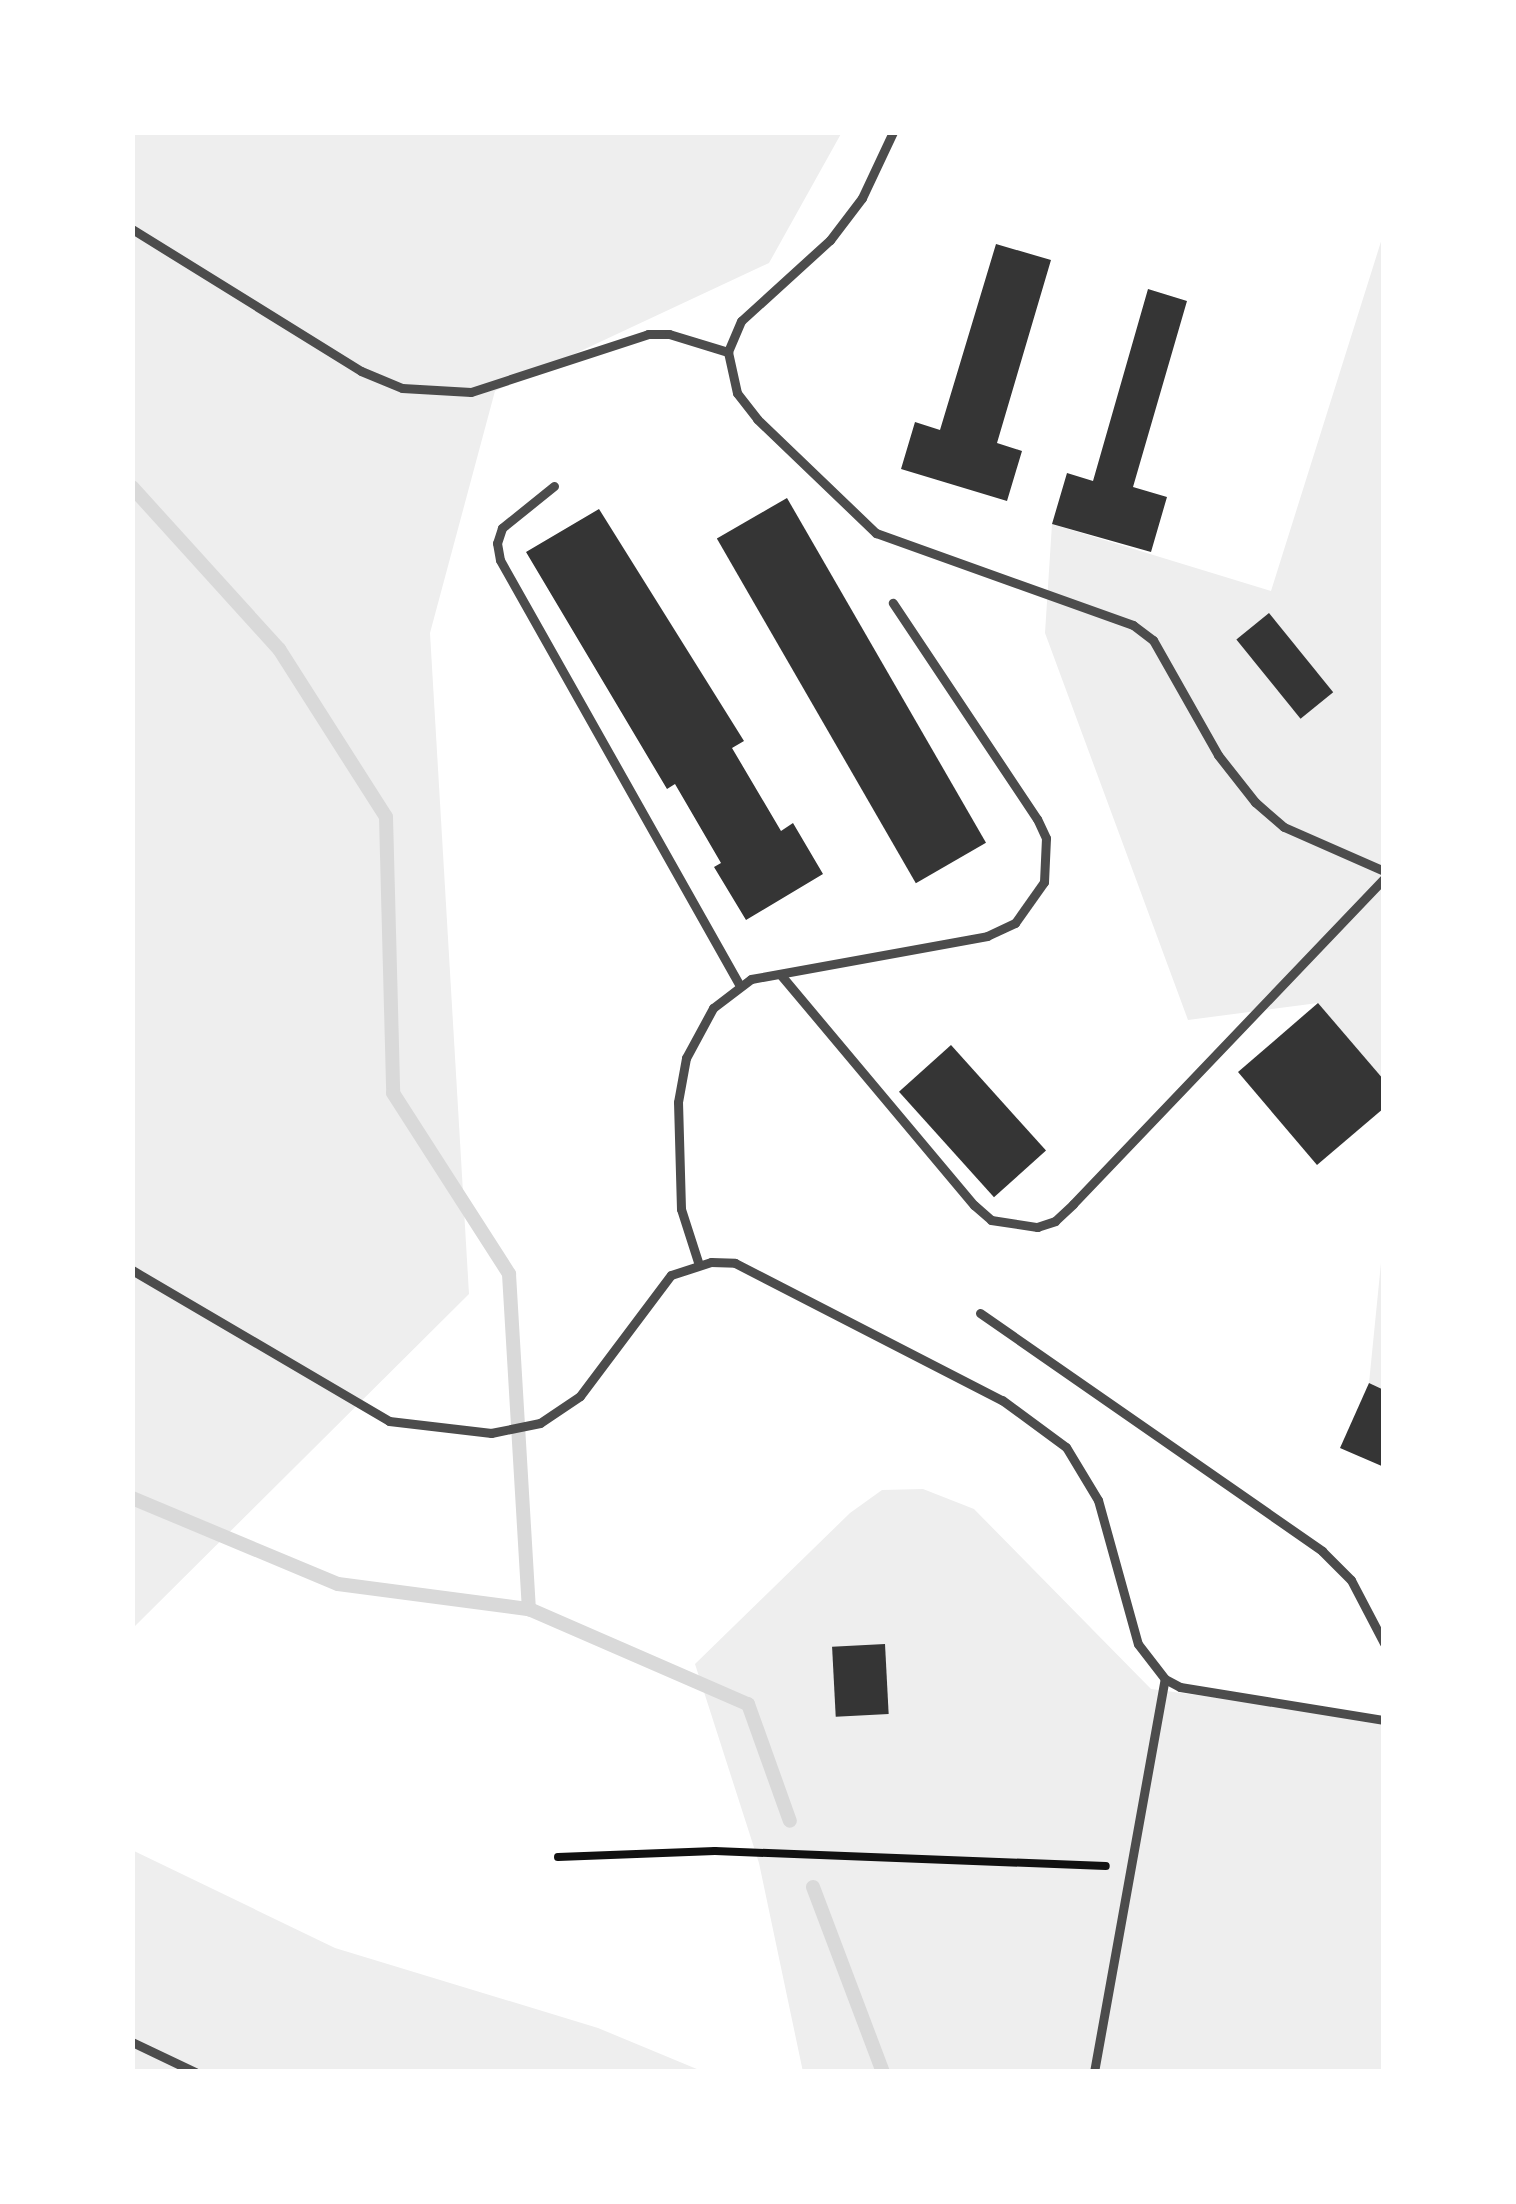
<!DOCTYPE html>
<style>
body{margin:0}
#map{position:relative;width:1516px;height:2204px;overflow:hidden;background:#fff;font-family:Raleway,sans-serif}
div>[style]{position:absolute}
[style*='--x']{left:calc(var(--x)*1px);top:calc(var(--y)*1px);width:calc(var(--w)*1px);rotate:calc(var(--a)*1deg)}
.green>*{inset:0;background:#eee}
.stream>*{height:14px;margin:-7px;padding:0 7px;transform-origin:7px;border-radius:7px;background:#d9d9d9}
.building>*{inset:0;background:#353535;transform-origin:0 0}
.path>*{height:8px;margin:-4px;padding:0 4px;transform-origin:4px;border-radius:4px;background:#111}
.service>*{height:9px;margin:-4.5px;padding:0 4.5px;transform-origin:4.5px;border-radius:4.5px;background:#4c4c4c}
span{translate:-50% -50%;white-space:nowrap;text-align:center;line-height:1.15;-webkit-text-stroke:12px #fff;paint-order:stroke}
.frame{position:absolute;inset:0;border:135px solid #fff;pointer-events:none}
</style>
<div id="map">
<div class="green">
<i style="clip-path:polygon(132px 132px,842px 132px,769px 263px,495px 391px,430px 633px,469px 1294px,132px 1629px)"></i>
<i style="clip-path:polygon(1384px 232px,1384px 1080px,1318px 1003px,1188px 1020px,1045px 633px,1052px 524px,1271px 591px)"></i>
<i style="clip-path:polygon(1384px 1233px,1384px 1390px,1369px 1383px)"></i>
<i style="clip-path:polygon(923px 1489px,974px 1509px,1151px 1689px,1384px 1720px,1384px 2072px,803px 2072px,759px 1863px,695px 1664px,850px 1513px,882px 1490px)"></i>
<i style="clip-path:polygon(132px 1850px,335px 1948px,598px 2028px,704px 2072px,132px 2072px)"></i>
</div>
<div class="stream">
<i style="--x:132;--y:487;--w:219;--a:47.8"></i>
<i style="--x:279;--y:649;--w:199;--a:57.5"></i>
<i style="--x:386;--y:817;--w:276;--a:88.5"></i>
<i style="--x:393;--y:1093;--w:215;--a:57.3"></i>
<i style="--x:509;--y:1274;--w:336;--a:86.6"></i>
<i style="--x:132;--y:1498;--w:223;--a:22.7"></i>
<i style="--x:338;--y:1584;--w:193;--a:7.5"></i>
<i style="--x:529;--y:1609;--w:239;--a:23.5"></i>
<i style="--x:748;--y:1704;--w:124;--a:70.3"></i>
<i style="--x:813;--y:1887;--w:198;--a:69.3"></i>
</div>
<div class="building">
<i style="clip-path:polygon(996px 244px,1051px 260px,997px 443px,1022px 451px,1007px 501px,901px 469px,915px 422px,940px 430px)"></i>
<i style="clip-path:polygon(1148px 289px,1187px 301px,1133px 487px,1167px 497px,1151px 552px,1052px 524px,1067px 473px,1093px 481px)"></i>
<i style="left:787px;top:498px;width:398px;height:81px;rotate:60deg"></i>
<i style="clip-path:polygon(599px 509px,744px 741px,732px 748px,781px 831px,793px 823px,823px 874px,746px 920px,714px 867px,721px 863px,675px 784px,667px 789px,526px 552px)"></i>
<i style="left:1269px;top:613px;width:102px;height:42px;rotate:51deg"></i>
<i style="clip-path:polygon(1318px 1003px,1384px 1080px,1384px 1108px,1317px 1165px,1238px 1072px)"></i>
<i style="left:951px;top:1045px;width:142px;height:70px;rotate:48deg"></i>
<i style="clip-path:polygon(1369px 1383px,1384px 1390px,1384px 1467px,1340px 1448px)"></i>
<i style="left:885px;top:1644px;width:70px;height:53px;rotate:87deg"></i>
</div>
<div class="path">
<i style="--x:558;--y:1857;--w:157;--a:-2.2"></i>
<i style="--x:715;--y:1851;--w:391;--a:2.2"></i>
</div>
<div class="service">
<i style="--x:893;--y:132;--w:73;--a:115.2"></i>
<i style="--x:862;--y:198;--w:53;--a:127.3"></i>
<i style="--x:830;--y:240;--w:120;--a:137.7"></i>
<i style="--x:741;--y:321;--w:34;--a:113"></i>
<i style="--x:728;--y:352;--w:42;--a:77.6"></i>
<i style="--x:737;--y:393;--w:33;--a:52"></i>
<i style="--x:757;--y:419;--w:165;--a:43.8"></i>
<i style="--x:876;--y:533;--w:273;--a:19.7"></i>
<i style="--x:1133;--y:625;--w:25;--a:37"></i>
<i style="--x:1153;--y:640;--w:132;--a:60.5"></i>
<i style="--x:1218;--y:755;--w:60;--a:51.8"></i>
<i style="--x:1255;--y:802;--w:38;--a:41"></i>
<i style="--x:1284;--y:827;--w:109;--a:23.7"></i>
<i style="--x:132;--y:229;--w:269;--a:31.8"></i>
<i style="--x:361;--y:371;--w:44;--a:22.5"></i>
<i style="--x:402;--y:388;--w:69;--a:3.3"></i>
<i style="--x:471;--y:392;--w:186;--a:-18.1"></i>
<i style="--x:648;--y:334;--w:21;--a:0"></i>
<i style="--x:669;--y:334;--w:62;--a:17"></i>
<i style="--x:554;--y:486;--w:67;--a:141.1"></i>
<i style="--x:502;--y:528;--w:16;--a:108"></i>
<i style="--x:497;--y:543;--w:17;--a:80"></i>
<i style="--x:500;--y:560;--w:489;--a:60.6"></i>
<i style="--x:780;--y:974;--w:302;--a:50"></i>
<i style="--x:974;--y:1205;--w:23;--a:41"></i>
<i style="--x:991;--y:1220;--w:47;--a:8.7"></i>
<i style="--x:1037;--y:1227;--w:19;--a:-18"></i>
<i style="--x:1055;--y:1221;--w:25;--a:-43"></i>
<i style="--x:1073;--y:1204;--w:450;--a:-46.3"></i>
<i style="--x:699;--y:1265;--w:59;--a:-107.8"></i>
<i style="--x:681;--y:1209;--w:107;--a:-91.6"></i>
<i style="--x:678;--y:1102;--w:45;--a:-79.7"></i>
<i style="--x:686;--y:1058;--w:57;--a:-61.6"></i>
<i style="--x:713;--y:1008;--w:48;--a:-37.3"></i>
<i style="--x:751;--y:979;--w:240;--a:-10.3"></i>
<i style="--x:987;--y:936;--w:31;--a:-25"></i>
<i style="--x:1015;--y:923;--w:50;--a:-54.7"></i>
<i style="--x:1044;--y:882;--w:44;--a:-87.4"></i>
<i style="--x:1046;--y:838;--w:21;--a:-115"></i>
<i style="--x:1037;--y:819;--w:260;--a:-123.7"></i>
<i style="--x:132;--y:1270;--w:298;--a:30.4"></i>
<i style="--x:389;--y:1421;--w:103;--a:6.7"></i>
<i style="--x:491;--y:1433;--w:50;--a:-11.5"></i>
<i style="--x:540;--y:1423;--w:48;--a:-34"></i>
<i style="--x:580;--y:1396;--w:151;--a:-53.1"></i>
<i style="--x:671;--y:1275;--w:42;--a:-18"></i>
<i style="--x:711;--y:1262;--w:24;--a:2"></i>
<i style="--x:735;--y:1263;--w:300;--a:27.2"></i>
<i style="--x:1002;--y:1400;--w:79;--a:36.3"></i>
<i style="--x:1066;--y:1447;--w:62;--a:58.9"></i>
<i style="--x:1098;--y:1500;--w:149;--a:74.5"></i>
<i style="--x:1138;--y:1644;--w:44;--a:52.4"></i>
<i style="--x:1165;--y:1679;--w:17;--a:28"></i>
<i style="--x:1180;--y:1687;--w:207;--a:9.2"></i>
<i style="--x:980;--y:1313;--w:417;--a:34.8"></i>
<i style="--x:1322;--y:1551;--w:41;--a:45"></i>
<i style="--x:1351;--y:1580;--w:71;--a:62.4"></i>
<i style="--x:132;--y:2042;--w:70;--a:25.5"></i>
<i style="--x:1094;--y:2072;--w:399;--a:-79.8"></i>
</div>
<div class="frame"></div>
</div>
